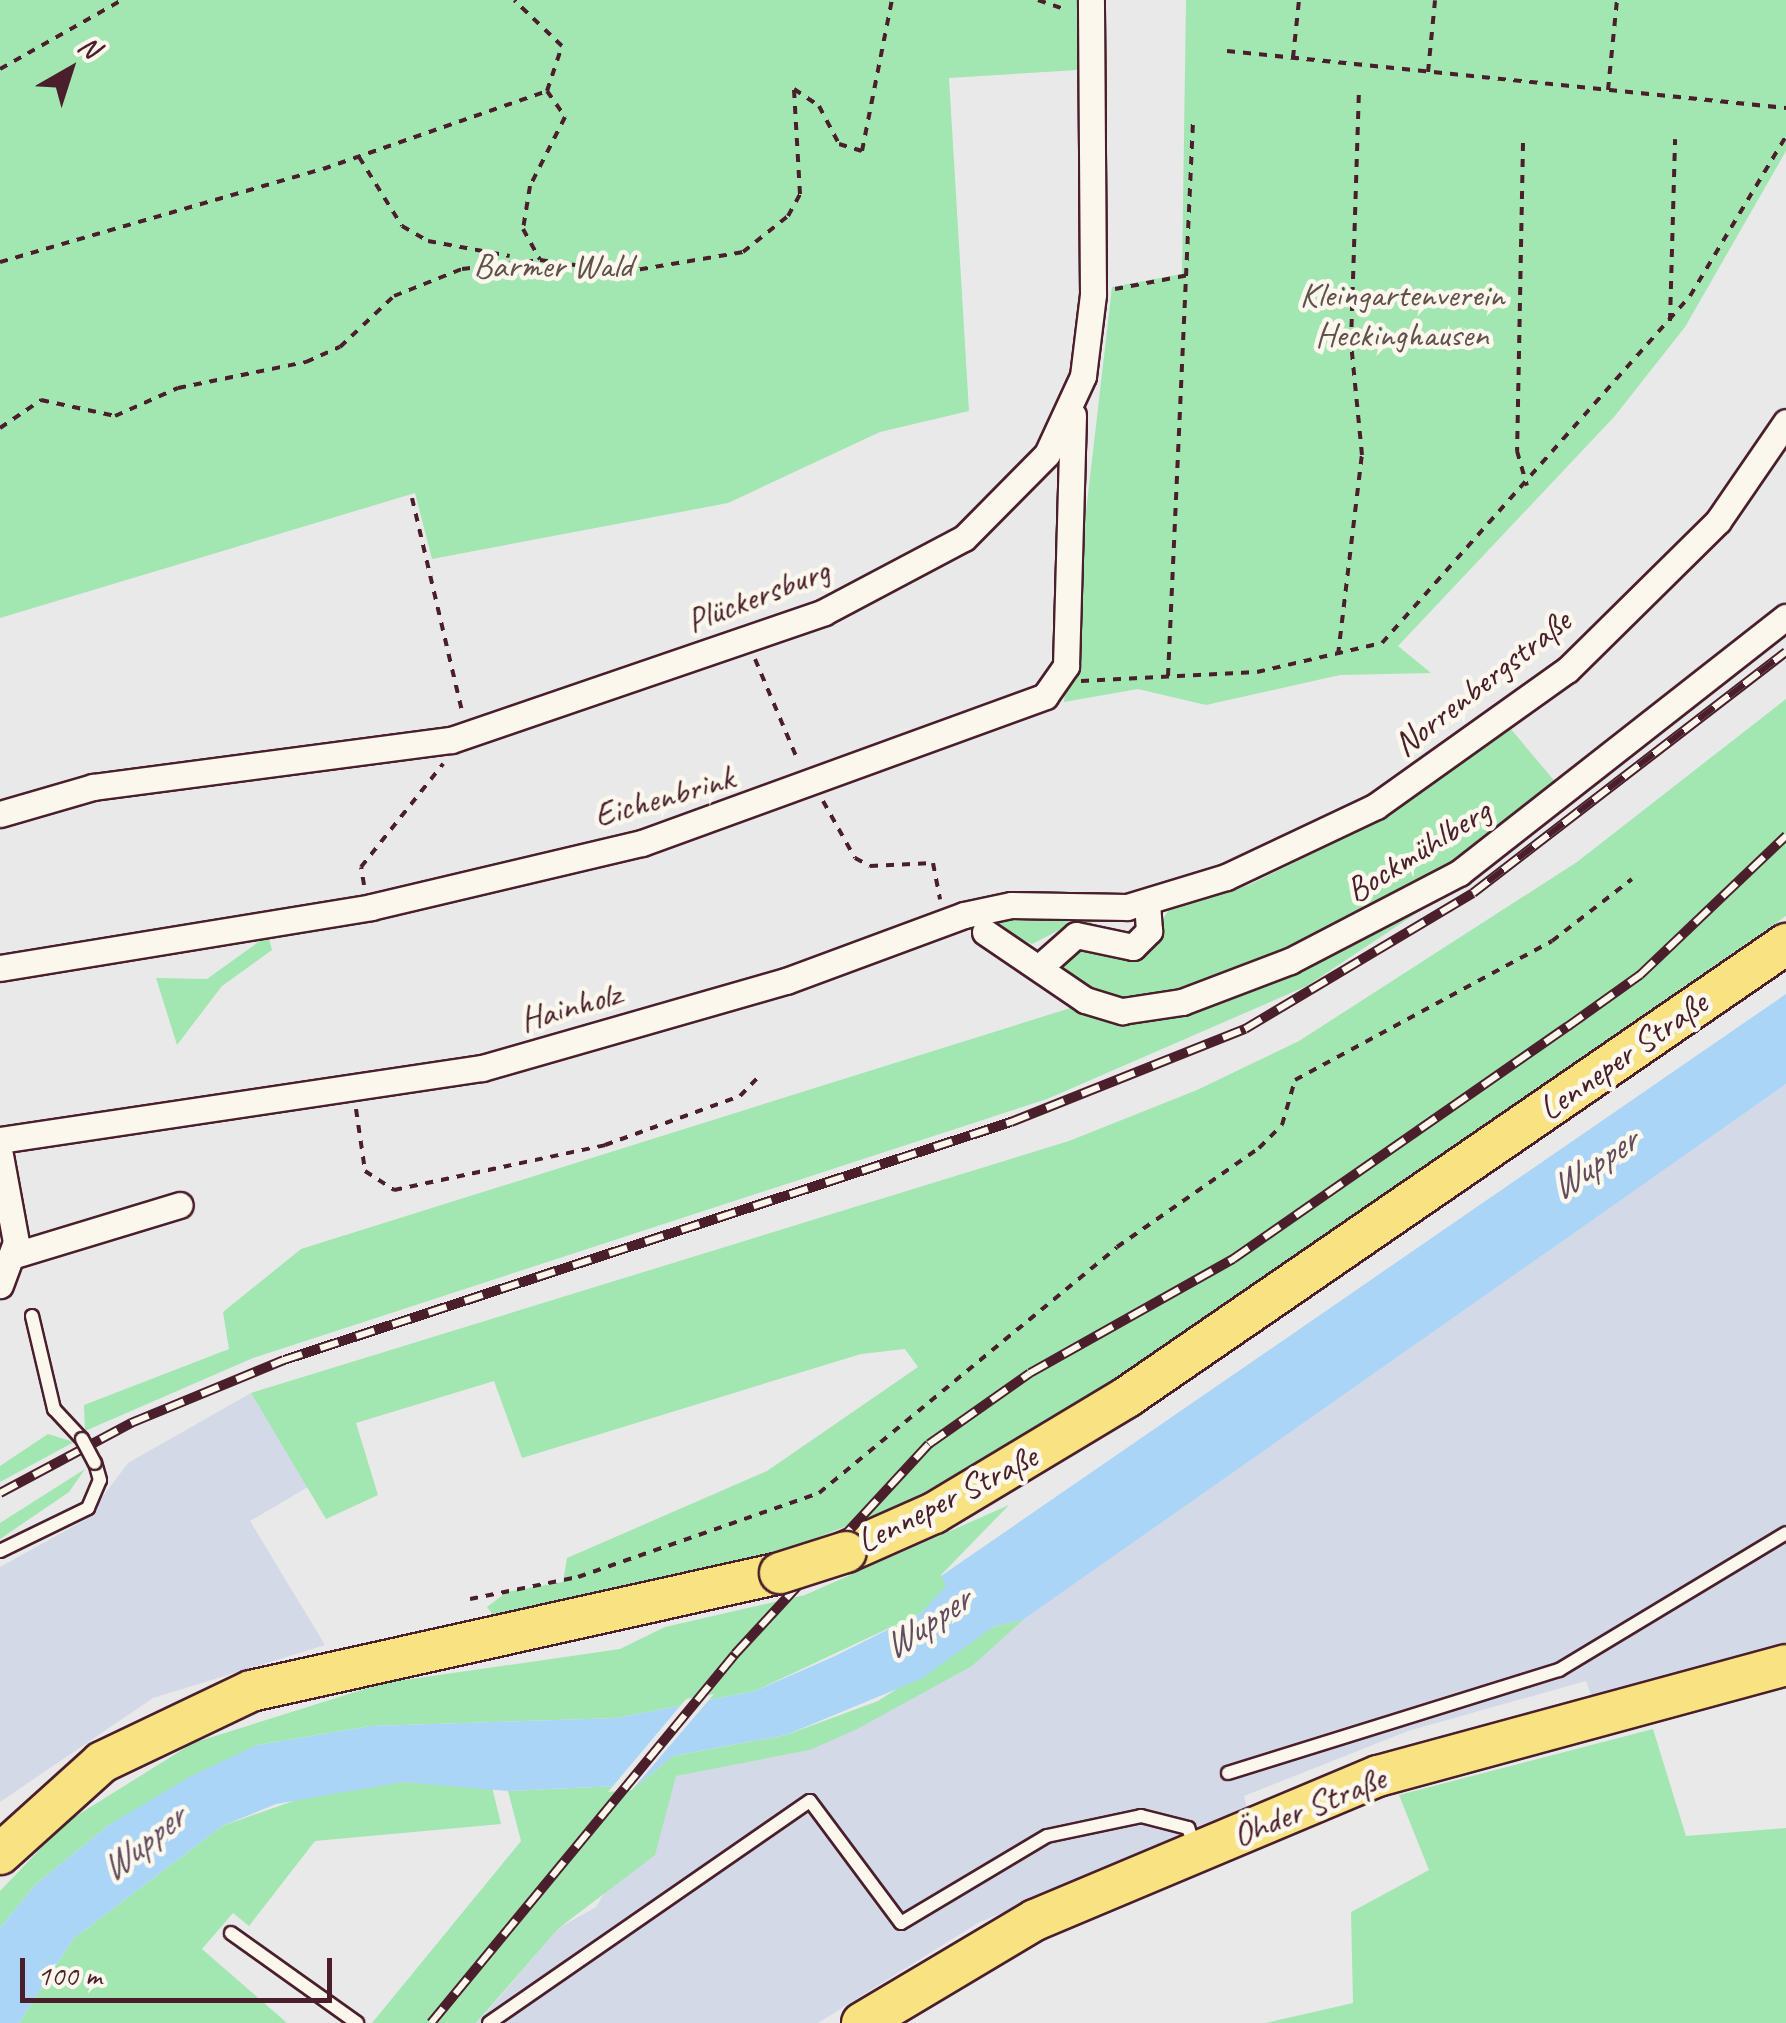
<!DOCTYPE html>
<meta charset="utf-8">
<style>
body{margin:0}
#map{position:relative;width:1786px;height:2023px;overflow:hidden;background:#e9e9ea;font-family:Caveat,sans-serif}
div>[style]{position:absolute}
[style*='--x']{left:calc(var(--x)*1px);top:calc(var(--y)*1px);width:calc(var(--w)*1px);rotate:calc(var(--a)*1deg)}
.built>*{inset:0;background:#d4d9e8}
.green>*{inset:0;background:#a2e6b1}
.water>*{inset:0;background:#abd5f6}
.pier>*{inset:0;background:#e9e9ea}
.path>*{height:4px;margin-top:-2px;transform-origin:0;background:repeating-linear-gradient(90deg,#4a1f2b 0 8px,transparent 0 16px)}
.roads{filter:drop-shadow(2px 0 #4a1f2b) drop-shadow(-2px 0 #4a1f2b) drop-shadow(0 2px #4a1f2b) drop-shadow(0 -2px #4a1f2b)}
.service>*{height:12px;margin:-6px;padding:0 6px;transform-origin:6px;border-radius:6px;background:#fbf7ec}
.minor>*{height:25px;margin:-12.5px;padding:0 12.5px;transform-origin:12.5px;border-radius:12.5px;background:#fbf7ec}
.primary>*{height:40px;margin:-20px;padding:0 20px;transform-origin:20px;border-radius:20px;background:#f8e281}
.rail>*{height:10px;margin-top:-5px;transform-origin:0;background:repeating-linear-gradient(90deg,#fbf7ec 0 19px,#4a1f2b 0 38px);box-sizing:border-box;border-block:2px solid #4a1f2b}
.bridges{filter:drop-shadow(2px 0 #4a1f2b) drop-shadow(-2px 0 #4a1f2b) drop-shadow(0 2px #4a1f2b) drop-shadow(0 -2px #4a1f2b)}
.service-bridge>*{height:12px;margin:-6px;padding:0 6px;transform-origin:6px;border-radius:6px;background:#fbf7ec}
.primary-bridge>*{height:40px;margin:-20px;padding:0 20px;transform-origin:20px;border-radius:20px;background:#f8e281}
span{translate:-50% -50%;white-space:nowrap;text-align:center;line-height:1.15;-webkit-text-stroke:9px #fbf7ec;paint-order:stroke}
.park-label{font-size:35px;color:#60514c}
.street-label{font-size:35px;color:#4a1f2b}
.water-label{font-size:38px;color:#624c5e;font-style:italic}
.north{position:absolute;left:20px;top:20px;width:100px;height:100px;-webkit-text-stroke:8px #fbf7ec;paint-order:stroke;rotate:39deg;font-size:28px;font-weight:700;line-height:40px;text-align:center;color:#4a1f2b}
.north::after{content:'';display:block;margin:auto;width:35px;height:45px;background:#4a1f2b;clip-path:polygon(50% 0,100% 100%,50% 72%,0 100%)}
.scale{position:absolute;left:20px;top:1958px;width:312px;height:45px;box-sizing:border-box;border:5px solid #4a1f2b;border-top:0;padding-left:12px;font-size:30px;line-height:35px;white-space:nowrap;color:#4a1f2b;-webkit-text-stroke:8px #fbf7ec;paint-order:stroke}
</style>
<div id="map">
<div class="built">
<i style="clip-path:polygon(1786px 1084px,1786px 1642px,1592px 1698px,1586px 1681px,1408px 1731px,1244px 1796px,1247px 1808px,978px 1923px,818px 2023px,477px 2023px,559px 1928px,596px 1907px,675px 1776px,810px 1750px,972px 1666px,1020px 1614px)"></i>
<i style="clip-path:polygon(251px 1393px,308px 1487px,250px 1521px,325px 1645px,153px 1698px,0 1802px,0 1567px,85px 1520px,128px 1463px)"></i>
</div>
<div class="green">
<i style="clip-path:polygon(0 0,1079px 0,1077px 70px,949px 78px,969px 411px,880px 432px,728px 503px,432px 559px,415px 493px,0 618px)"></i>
<i style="clip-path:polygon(1186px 0,1786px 0,1786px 151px,1685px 327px,1614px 417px,1398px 646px,1431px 673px,1340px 675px,1206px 705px,1138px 689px,1064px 702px,1112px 287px,1182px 274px)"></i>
<i style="clip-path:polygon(1786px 699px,1786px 916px,1059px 1417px,903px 1504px,793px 1547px,622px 1593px,493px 1615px,487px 1607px,507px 1592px,563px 1582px,567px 1558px,767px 1471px,918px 1367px,905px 1349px,861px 1354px,522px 1458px,494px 1381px,356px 1423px,378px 1495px,326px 1519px,251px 1393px,1069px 1141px,1197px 1090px,1299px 1041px,1577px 862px)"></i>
<i style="clip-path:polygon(1510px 728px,1562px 790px,1373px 913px,1180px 996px,1108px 1001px,1061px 968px,1059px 955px,1079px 944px,1117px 959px,1141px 954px,1168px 911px,1249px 885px,1376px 822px)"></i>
<i style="clip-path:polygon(1466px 880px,1307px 986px,1047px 1099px,253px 1358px,85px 1431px,84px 1405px,229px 1349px,223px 1312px,301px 1249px,1080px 1005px,1121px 1018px)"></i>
<i style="clip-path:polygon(1003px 915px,1093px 917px,1090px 929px,1071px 924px,1032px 944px,978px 919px)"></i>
<i style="clip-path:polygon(268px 935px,272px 950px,222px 986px,177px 1045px,156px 978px,207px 979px)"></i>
<i style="clip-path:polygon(48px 1434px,74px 1442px,0 1482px,0 1466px)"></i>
<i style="clip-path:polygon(85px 1469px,69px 1492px,0 1539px,0 1523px)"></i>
<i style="clip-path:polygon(1009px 1505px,941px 1575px,947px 1586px,921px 1613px,755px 1691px,617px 1718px,371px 1726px,257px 1745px,109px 1825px,36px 1884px,0 1928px,0 1891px,65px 1823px,193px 1743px,384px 1683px,620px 1649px,665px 1627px,805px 1595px)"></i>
<i style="clip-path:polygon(1024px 1619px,972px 1666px,857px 1729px,810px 1750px,676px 1776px,655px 1855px,559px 1928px,476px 2023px,372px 2023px,521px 1841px,508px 1791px,638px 1785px,673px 1756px,786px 1735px,878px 1701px,993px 1627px)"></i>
<i style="clip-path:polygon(1653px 1729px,1686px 1836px,1786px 1828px,1786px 2023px,1266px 2023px,1353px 2003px,1351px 1912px,1429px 1870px,1399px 1795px)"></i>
<i style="clip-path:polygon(403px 1782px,492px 1787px,501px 1824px,315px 1841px,249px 1926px,233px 1913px,202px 1949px,287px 2023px,19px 2023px,73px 1939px,222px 1826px,325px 1790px)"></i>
</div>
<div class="water">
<i style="clip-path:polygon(1786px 994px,1786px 1084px,1024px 1619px,993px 1627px,921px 1679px,786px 1735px,673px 1756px,638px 1785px,508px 1791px,403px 1782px,276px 1804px,222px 1826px,73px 1939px,19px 2023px,0 2023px,0 1928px,36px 1884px,109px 1825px,191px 1776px,257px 1745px,371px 1726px,617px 1718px,755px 1691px,835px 1656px,921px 1613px,946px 1586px,941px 1576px)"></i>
</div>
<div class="pier">
<i style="clip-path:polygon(714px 1694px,632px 1790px,608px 1792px,686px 1699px)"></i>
</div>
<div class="path">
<i style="--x:1038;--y:0;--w:31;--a:19"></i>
<i style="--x:1227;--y:51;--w:562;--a:5.82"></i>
<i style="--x:1293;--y:58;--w:58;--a:-84.1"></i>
<i style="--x:0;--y:69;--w:140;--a:-29.5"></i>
<i style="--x:1428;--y:72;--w:72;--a:-84.4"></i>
<i style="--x:1608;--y:90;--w:90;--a:-84.3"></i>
<i style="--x:547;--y:91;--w:32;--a:55"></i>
<i style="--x:565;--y:117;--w:77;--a:116.9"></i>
<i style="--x:530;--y:186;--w:44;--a:99.2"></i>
<i style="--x:523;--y:229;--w:35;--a:61"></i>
<i style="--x:540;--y:260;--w:85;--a:8.1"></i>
<i style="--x:624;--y:272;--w:121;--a:-9.5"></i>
<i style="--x:743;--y:252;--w:58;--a:-38.7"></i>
<i style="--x:788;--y:216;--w:25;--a:-61"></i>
<i style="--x:800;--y:194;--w:105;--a:-93.3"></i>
<i style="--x:794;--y:89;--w:30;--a:34"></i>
<i style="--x:819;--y:106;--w:43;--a:62.2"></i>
<i style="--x:839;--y:144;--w:24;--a:17"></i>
<i style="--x:862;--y:151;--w:154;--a:-78.8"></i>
<i style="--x:1523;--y:143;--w:308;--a:91.1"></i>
<i style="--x:1517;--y:451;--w:36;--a:74"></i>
<i style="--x:359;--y:157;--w:81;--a:58.1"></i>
<i style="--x:402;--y:226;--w:30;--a:30"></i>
<i style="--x:428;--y:241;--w:83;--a:10.4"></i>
<i style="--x:0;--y:262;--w:336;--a:-16.1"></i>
<i style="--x:323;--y:169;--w:237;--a:-19.2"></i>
<i style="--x:547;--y:91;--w:47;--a:-71.6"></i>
<i style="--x:562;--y:46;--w:66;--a:-136.2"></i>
<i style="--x:1115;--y:289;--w:75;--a:-10.7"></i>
<i style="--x:1670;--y:321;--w:182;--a:-88.4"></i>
<i style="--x:0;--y:428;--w:50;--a:-34.3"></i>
<i style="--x:41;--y:400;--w:76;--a:12.2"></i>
<i style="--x:115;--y:416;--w:69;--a:-24"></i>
<i style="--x:178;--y:388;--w:131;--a:-11.5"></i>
<i style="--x:306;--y:362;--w:37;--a:-24"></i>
<i style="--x:340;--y:347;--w:74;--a:-43.4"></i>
<i style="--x:394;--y:296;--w:73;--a:-21.7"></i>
<i style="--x:462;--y:269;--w:79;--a:-6.6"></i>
<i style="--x:412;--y:498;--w:219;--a:76.8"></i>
<i style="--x:1338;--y:655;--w:201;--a:-83.2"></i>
<i style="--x:1362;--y:455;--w:113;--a:-95.6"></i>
<i style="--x:1351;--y:343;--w:255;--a:-88.2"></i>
<i style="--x:755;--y:659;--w:111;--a:67.1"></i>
<i style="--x:1168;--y:676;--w:556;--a:-87.42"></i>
<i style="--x:1081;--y:681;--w:176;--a:-2.9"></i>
<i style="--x:1257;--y:672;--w:128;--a:-13.1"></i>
<i style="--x:1382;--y:643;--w:464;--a:-48.4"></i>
<i style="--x:1690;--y:296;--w:187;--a:-59"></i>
<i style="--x:823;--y:801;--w:65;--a:60.7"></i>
<i style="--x:855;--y:858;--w:17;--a:28"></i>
<i style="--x:870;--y:866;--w:63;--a:-2.7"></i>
<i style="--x:933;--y:863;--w:37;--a:79"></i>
<i style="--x:364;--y:885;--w:18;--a:-99"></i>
<i style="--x:361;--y:867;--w:132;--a:-51.5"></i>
<i style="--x:356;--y:1109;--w:63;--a:81.7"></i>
<i style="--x:365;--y:1171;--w:35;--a:33"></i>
<i style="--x:394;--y:1190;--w:216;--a:-12"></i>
<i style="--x:605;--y:1145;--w:144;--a:-19.9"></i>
<i style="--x:740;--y:1096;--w:29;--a:-46"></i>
<i style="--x:470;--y:1599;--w:110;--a:-11.5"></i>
<i style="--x:578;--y:1577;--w:255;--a:-19.2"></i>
<i style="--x:819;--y:1493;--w:386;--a:-39.5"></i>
<i style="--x:1117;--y:1247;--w:173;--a:-34.9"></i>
<i style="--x:1259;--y:1148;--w:33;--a:-45"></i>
<i style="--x:1282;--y:1125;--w:47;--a:-73.9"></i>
<i style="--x:1295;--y:1080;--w:292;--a:-28.4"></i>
<i style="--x:1552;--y:941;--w:101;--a:-37.8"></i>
</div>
<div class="roads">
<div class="service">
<i style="--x:32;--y:1316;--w:96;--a:76.7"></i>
<i style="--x:54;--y:1409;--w:41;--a:47"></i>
<i style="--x:0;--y:1551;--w:98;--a:-26"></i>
<i style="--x:88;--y:1508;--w:30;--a:-67"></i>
<i style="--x:100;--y:1480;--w:18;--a:-106"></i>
<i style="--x:1228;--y:1773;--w:347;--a:-17.3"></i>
<i style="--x:1559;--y:1670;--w:265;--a:-31.1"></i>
<i style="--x:231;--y:1933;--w:155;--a:35.5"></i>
<i style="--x:489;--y:2023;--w:390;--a:-34.7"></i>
<i style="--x:810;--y:1801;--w:152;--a:53.3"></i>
<i style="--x:901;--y:1923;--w:170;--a:-30.8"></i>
<i style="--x:1047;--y:1836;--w:96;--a:-12"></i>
<i style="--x:1141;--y:1816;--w:49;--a:14.3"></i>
<i style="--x:1188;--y:1828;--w:19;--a:69"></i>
</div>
<div class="minor">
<i style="--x:0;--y:814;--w:97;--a:-16.2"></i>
<i style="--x:93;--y:787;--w:361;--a:-7.5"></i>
<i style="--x:451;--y:740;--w:394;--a:-18.9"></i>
<i style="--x:824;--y:612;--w:158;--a:-27.9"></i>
<i style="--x:964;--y:538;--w:118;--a:-45.3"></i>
<i style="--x:1047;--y:454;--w:86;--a:-65.2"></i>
<i style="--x:1083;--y:376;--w:83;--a:-83"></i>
<i style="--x:1093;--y:294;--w:294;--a:-90.4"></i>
<i style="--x:985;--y:932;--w:121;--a:34.2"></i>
<i style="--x:1085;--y:1000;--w:39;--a:17"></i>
<i style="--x:1122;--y:1011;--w:61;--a:-8.5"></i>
<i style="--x:1182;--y:1002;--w:116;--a:-20.8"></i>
<i style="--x:1290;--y:961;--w:191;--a:-27.5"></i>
<i style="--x:1459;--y:873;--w:415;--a:-38.1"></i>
<i style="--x:1042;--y:965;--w:45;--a:-41.4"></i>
<i style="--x:1076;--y:935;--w:58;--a:11.9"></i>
<i style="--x:1133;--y:947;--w:23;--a:-45"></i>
<i style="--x:1149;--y:931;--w:28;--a:-94"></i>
<i style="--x:0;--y:968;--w:376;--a:-9.3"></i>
<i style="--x:371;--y:907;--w:278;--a:-13.3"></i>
<i style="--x:642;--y:843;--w:429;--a:-20"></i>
<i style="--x:1045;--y:696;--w:37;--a:-55"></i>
<i style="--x:1066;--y:666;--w:251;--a:-88.4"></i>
<i style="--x:0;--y:1140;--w:487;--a:-8.5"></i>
<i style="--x:482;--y:1068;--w:316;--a:-16"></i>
<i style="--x:786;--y:981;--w:190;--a:-20.3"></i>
<i style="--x:964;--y:915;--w:48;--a:-12"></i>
<i style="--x:1011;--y:905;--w:116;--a:1"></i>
<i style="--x:1127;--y:907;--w:103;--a:-16.9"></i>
<i style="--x:1226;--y:877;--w:166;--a:-25.3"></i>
<i style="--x:1376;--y:806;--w:234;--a:-35.5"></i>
<i style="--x:1567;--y:670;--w:212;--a:-44.6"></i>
<i style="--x:1718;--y:521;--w:120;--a:-55.5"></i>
<i style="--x:0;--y:1155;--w:88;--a:79.6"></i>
<i style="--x:16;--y:1242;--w:46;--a:110.4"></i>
<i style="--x:15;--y:1255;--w:172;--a:-16.9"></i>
</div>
<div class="primary">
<i style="--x:846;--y:1552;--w:96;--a:-23.9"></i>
<i style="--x:934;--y:1513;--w:225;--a:-31"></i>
<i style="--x:1127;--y:1397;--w:800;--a:-34.5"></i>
<i style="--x:0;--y:1854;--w:137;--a:-42"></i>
<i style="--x:102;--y:1762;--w:165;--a:-25.5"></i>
<i style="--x:251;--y:1691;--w:542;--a:-12.57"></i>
<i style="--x:862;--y:2023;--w:201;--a:-30.8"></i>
<i style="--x:1035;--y:1920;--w:372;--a:-22.8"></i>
<i style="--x:1378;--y:1776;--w:423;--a:-15.2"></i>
</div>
</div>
<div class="rail">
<i style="--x:0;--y:1493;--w:149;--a:-28.1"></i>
<i style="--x:131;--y:1423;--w:165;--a:-22.4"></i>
<i style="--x:284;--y:1360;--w:765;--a:-18.13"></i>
<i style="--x:1011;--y:1122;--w:252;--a:-21.7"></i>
<i style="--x:1245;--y:1029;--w:265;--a:-30.8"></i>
<i style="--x:1473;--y:893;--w:395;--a:-37.6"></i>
<i style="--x:431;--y:2023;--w:478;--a:-50.5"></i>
<i style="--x:735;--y:1654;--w:286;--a:-47.3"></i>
<i style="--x:929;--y:1444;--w:123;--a:-35.1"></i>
<i style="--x:1030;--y:1373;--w:233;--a:-29.3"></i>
<i style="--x:1233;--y:1259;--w:407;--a:-34.8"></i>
<i style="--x:1567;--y:1027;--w:90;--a:-35.5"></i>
<i style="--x:1640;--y:975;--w:202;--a:-43.6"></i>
</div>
<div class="bridges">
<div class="service-bridge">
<i style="--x:82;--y:1439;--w:27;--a:62"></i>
</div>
<div class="primary-bridge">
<i style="--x:780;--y:1573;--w:69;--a:-17.7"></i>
</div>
</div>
<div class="park-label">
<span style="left:553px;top:266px">Barmer Wald</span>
<span style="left:1402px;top:315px">Kleingartenverein<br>Heckinghausen</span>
</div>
<div class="street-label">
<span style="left:758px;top:596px;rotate:-21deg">Plückersburg</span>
<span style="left:1482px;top:683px;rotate:-38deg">Norrenbergstraße</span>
<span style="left:664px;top:797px;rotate:-16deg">Eichenbrink</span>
<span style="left:1418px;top:851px;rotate:-32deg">Bockmühlberg</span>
<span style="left:570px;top:1007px;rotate:-16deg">Hainholz</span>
<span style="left:1623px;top:1056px;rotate:-35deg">Lenneper Straße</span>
<span style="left:947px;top:1499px;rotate:-27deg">Lenneper Straße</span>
<span style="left:1309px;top:1807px;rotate:-22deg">Öhder Straße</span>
</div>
<div class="water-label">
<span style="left:1593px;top:1164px;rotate:-34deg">Wupper</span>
<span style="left:926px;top:1623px;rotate:-34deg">Wupper</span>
<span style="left:142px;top:1843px;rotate:-39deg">Wupper</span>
</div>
<div class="north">N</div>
<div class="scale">100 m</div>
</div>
